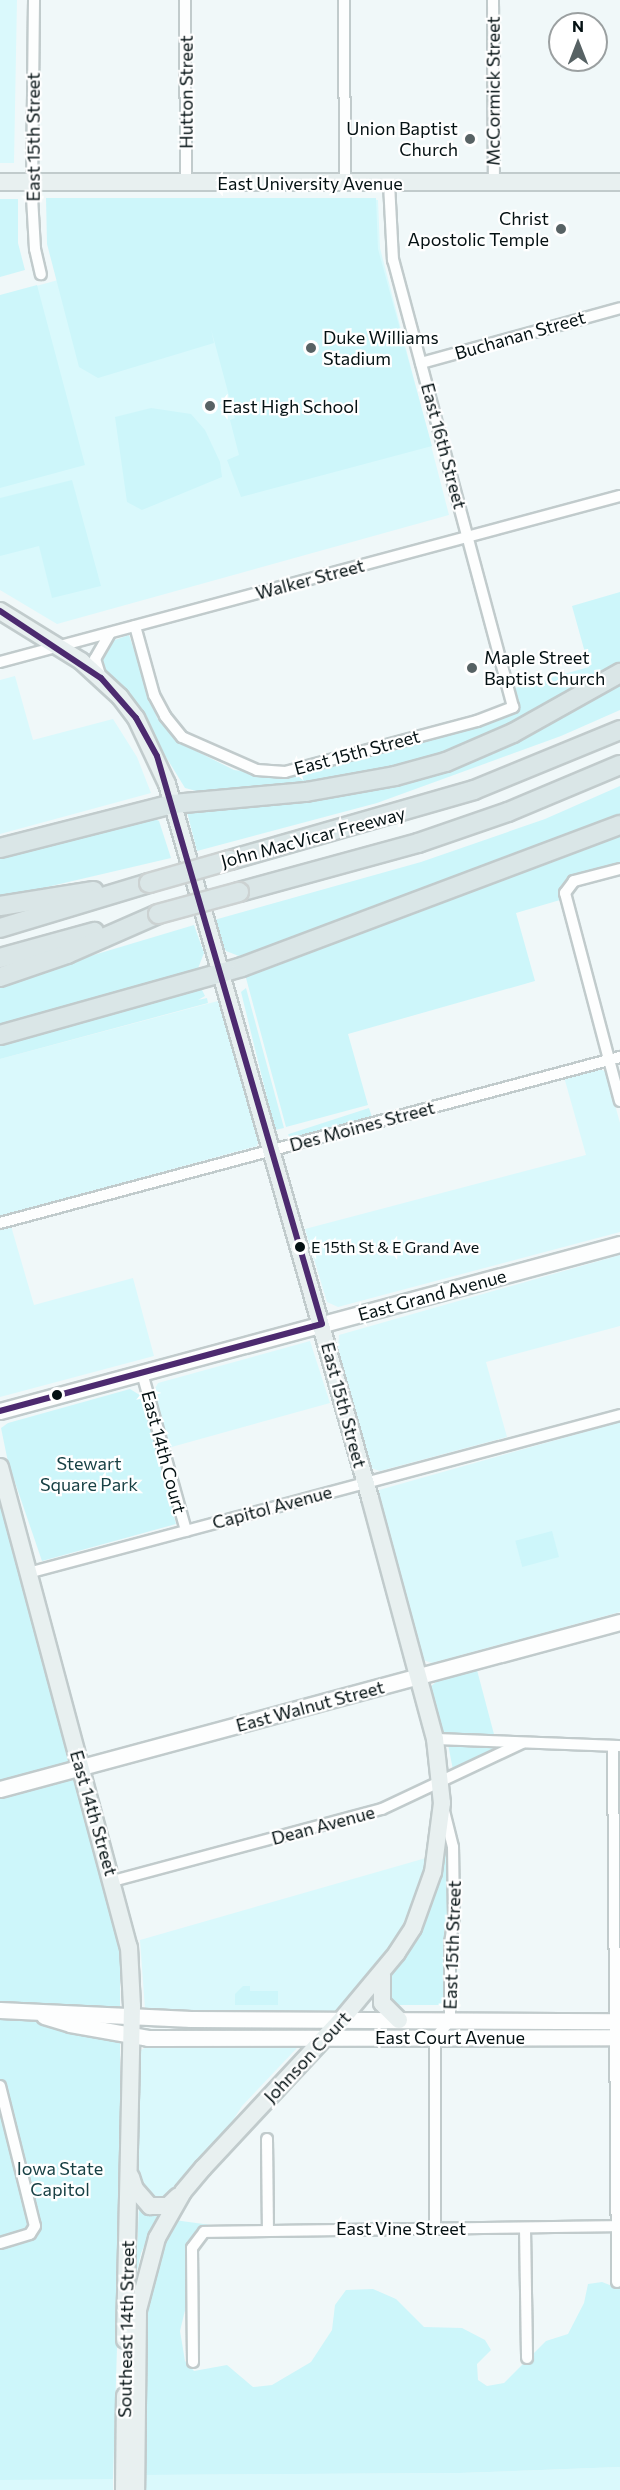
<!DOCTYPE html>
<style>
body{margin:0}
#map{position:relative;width:620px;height:2490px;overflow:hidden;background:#f0f8f9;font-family:Commissioner,sans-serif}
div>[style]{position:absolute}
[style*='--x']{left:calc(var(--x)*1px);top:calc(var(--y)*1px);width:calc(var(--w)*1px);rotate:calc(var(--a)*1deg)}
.built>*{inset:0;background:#daf9fc;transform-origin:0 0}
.green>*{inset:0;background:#cdf6fa;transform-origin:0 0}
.roads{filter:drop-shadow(2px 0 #c1cbcc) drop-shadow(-2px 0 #c1cbcc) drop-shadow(0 2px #c1cbcc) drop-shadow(0 -2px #c1cbcc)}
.street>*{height:10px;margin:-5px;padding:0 5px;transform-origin:5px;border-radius:5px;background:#fdfefe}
.secondary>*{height:15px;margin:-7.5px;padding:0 7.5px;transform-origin:7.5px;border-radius:7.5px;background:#fdfefe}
.primary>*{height:16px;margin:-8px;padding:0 8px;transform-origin:8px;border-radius:8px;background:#e8f0f0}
.highway>*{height:18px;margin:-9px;padding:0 9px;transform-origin:9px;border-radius:9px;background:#dae6e7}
.bridges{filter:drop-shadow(2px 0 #ccd2d2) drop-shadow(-2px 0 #ccd2d2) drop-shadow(0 2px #ccd2d2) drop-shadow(0 -2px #ccd2d2)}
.highway-bridge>*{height:18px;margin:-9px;padding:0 9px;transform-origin:9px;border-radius:9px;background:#dae6e7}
.bus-1>*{height:6px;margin:-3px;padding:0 3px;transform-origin:3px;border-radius:3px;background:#4c2a6f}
.dots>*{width:16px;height:16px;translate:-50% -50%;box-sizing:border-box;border:3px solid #fff;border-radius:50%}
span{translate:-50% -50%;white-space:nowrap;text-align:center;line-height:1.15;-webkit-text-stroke:4.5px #fff;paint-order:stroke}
.bus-label{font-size:16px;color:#041113}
.left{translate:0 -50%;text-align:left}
.street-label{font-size:18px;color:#041113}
.poi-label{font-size:18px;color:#041113}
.right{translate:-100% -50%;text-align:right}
.park-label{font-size:18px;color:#184145}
.north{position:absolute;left:548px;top:12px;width:60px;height:60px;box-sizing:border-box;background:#fff;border:2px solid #9ba0a1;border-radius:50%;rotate:0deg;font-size:16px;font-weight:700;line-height:24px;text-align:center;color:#041113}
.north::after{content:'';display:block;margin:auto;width:21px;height:27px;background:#576264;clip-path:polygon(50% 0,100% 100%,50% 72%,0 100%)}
</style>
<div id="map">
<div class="built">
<i style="clip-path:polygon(0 0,17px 0,14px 163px,0 163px)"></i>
<i style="clip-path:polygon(48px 200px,378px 200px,380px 248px,449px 515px,57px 624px,0 590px,0 296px,58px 280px)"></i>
<i style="clip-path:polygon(15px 676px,33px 740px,113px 719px,137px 757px,151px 793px,0 834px,0 680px)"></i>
<i style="clip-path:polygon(218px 1001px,259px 1139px,257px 1146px,0 1216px,0 1059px)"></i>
<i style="clip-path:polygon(599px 1068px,606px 1072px,620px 1123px,620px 1232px,364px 1300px,338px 1307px,327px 1302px,305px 1229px,586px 1155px,564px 1077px)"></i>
<i style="clip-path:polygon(11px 1226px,34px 1305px,133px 1278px,154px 1356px,0 1397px,0 1230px)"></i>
<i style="clip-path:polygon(620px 1255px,620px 1326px,486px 1362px,507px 1437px,380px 1471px,371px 1468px,338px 1348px,339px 1335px)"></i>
<i style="clip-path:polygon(310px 1341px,330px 1403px,168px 1448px,153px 1392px,158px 1383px)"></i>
<i style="clip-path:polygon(620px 1422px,620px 1612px,432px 1663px,423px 1660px,378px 1497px,379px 1490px)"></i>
<i style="clip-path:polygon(426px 1858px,419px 1887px,398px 1935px,336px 2012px,241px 2014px,145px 2009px,140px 1940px)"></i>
<i style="clip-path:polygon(216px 2044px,296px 2044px,297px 2048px,242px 2106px,228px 2128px,167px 2199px,146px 2199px,138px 2178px,140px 2051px,146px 2047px)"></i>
<i style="clip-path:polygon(620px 2467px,620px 2490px,143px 2490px,143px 2475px,460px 2473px)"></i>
<i style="left:113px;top:2479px;width:11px;height:113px;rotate:90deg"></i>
</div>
<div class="green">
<i style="clip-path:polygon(46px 198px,376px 198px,378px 249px,432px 446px,241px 497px,227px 460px,239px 455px,230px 420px,235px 418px,211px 329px,214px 343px,98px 378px,79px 367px,47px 244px)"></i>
<i style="clip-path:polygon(0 199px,18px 199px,18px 243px,25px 270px,0 277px)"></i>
<i style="clip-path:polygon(37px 285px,85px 465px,0 488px,0 295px)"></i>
<i style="clip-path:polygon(151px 408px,191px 414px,205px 430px,220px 462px,222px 477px,142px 510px,127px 502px,115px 417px)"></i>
<i style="clip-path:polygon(72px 480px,101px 586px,52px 598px,39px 546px,0 556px,0 498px)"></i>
<i style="clip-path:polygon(620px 592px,620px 663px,572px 694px,508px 727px,432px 757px,391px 769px,314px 783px,204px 793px,185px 788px,141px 716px,105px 674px,100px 659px,106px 643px,129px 635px,157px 718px,178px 742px,234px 770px,284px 777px,511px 715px,519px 702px,515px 688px,589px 667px,572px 606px)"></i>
<i style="clip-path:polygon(620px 680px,620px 710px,561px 736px,377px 803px,197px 851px,187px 812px,294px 801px,509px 740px,573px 710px)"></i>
<i style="clip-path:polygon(620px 786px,620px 817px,244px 958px,226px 951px,221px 942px,214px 920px,421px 862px,545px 819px)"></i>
<i style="clip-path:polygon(150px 817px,159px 821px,171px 858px,0 898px,0 855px)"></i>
<i style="clip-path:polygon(620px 832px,620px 862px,568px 876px,559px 891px,560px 900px,516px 913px,535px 981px,348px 1034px,368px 1105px,286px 1127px,246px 978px,253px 971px)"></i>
<i style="clip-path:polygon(194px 925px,204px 953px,197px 971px,0 1028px,0 983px)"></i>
<i style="clip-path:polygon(200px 986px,205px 996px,198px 1000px,207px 998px,208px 1003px,0 1059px,0 1042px)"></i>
<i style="clip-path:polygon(246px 988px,284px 1128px,275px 1130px,241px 992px)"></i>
<i style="left:369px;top:1108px;width:9px;height:85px;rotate:72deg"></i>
<i style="clip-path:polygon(130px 1389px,143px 1397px,176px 1524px,42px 1561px,8px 1462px,1px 1428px,8px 1423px)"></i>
<i style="clip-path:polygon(0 1503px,120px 1951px,120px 2249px,113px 2479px,0 2480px)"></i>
<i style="left:552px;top:1531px;width:27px;height:38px;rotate:75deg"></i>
<i style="clip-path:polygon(477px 1670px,495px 1738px,442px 1735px,430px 1687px,436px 1682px)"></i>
<i style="clip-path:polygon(448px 1744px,492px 1745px,494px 1748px,453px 1770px)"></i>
<i style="clip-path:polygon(448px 1834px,449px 1924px,444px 1931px,444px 2005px,389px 2005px,388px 1978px,414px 1939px)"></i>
<i style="clip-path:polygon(243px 1986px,250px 1986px,250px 1991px,278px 1991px,278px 2005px,235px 2005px,235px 1994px)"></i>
<i style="clip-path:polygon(139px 2206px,159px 2213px,141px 2253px,136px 2276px)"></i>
<i style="clip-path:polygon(174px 2220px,211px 2225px,195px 2233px,187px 2248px,188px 2298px,180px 2331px,185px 2361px,194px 2371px,227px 2365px,253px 2387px,272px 2385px,311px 2362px,332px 2330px,335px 2305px,346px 2290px,373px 2289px,396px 2299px,424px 2327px,462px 2328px,485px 2340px,491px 2350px,477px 2364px,478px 2380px,487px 2386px,504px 2383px,546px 2341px,568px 2334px,584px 2303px,588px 2284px,602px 2282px,620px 2289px,620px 2467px,460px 2473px,143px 2475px,146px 2312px,158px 2260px)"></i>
</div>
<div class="roads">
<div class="street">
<i style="--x:34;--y:0;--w:197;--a:90.6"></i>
<i style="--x:32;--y:197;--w:52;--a:86.7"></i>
<i style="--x:35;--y:249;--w:26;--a:77"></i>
<i style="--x:185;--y:0;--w:184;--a:89.7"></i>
<i style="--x:344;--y:0;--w:183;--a:89.7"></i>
<i style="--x:493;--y:0;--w:183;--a:89.7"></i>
<i style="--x:421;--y:363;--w:206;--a:-15.4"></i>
<i style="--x:135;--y:626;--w:72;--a:74.6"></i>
<i style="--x:154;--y:695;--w:24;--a:62"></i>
<i style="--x:165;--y:716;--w:27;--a:51"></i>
<i style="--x:182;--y:737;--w:82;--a:23.7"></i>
<i style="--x:257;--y:770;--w:28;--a:4"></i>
<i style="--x:285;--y:772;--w:199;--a:-14.9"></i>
<i style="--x:477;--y:721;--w:39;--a:-21"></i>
<i style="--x:513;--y:707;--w:463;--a:-105"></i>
<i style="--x:393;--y:260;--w:77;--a:-93"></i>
<i style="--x:0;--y:662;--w:642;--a:-14.99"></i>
<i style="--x:100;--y:675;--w:17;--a:-107"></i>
<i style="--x:95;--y:659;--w:30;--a:-60"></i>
<i style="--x:620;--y:869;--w:48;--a:165.4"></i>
<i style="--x:574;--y:881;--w:15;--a:127"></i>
<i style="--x:565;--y:893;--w:215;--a:75.2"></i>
<i style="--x:0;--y:1223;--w:642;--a:-14.99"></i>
<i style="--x:142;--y:1373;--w:164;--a:74.4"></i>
<i style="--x:28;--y:1573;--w:613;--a:-14.94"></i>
<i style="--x:435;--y:1739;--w:185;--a:2.2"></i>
<i style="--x:613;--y:1746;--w:536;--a:89.57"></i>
<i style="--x:113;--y:1881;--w:278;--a:-15"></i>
<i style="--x:382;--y:1809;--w:155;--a:-25.2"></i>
<i style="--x:0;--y:2086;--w:144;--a:76"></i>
<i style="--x:35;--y:2226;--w:9;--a:122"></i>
<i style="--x:30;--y:2234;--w:31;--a:163"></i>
<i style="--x:267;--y:2139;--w:90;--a:89.4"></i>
<i style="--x:435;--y:2228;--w:190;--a:-90"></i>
<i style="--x:435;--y:2038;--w:23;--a:-49"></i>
<i style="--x:450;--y:2021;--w:78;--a:-90"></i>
<i style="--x:450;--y:1943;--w:26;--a:-81"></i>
<i style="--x:454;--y:1917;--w:70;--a:-90.8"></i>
<i style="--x:453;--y:1847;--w:41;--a:-104"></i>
<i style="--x:525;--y:2228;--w:130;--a:89.1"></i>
<i style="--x:193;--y:2362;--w:114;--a:-90.5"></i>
<i style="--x:192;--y:2248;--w:20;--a:-53"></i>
<i style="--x:204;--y:2232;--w:416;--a:-0.8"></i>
</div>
<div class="secondary">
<i style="--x:0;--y:1411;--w:642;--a:-15.08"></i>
<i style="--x:0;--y:1789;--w:642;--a:-15.08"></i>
<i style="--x:0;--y:2010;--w:191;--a:2.7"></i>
<i style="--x:191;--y:2019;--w:429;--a:0.3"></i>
<i style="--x:44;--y:2016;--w:27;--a:17"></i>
<i style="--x:70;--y:2024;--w:79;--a:10.2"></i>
<i style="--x:148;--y:2038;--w:472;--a:-0.1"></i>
</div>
<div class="primary">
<i style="--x:0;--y:182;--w:620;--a:0"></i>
<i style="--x:0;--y:611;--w:95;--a:31.7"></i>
<i style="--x:81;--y:661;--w:53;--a:42.7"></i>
<i style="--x:120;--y:697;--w:26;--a:53"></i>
<i style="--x:136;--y:718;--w:73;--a:64.8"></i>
<i style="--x:167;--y:784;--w:742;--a:74.13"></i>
<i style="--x:370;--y:1498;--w:250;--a:74.9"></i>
<i style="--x:435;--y:1739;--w:64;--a:83.8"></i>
<i style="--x:442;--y:1803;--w:70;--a:97.4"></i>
<i style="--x:433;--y:1872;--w:59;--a:109.7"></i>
<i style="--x:413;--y:1928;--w:30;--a:123"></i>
<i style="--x:397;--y:1953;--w:86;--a:129.8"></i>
<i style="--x:342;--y:2019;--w:204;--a:133"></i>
<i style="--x:203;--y:2168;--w:31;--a:130"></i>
<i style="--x:183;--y:2192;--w:53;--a:119.5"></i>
<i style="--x:157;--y:2238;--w:74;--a:104.8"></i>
<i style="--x:138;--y:2310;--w:180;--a:90.6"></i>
<i style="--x:0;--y:1467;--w:497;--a:75"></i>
<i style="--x:129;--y:1947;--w:59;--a:87.1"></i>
<i style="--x:132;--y:2006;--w:334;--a:91.2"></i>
<i style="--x:382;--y:1975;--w:28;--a:90"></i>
<i style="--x:382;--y:2003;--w:24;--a:45"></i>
<i style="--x:131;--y:2177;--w:13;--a:72"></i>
<i style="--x:135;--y:2189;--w:23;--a:49"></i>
<i style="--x:150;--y:2206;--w:18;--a:0"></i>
<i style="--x:168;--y:2206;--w:13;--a:-45"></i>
<i style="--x:124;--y:2490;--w:94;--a:-89.4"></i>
</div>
<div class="highway">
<i style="--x:0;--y:848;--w:179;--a:-14.3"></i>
<i style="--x:173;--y:804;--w:134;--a:-5.2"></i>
<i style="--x:306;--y:792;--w:90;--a:-10.2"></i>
<i style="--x:395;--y:776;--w:53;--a:-15.4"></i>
<i style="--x:446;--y:762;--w:73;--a:-23.4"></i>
<i style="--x:513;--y:733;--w:123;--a:-29.3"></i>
<i style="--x:230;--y:860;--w:254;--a:-16"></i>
<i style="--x:474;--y:790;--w:158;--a:-22.3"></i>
<i style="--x:239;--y:892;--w:186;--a:-15.3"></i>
<i style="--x:418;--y:843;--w:95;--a:-19"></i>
<i style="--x:508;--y:812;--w:121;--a:-22.8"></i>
<i style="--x:0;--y:906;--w:95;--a:-9.1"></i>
<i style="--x:0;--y:928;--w:156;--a:-16.8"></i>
<i style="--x:0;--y:958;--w:98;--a:-15.5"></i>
<i style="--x:0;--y:977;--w:71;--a:-18.9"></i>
<i style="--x:67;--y:954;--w:99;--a:-23.7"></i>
<i style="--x:0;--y:1035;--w:251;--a:-15.7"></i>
<i style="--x:242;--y:967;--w:404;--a:-20.6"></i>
</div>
</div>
<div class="bridges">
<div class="highway-bridge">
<i style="--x:149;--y:883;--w:84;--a:-15.9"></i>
<i style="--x:158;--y:914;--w:84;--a:-15.2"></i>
</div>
</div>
<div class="bus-1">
<i style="--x:0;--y:611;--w:121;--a:33.6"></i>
<i style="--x:101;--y:678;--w:53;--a:48.8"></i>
<i style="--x:136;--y:718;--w:43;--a:61.1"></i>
<i style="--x:157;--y:756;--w:591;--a:73.8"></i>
<i style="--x:322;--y:1324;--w:334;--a:164.9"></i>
</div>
<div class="dots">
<i style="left:470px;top:139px;background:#576264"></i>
<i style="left:561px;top:229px;background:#576264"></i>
<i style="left:311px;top:348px;background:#576264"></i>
<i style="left:210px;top:406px;background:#576264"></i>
<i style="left:472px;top:668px;background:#576264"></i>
<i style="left:300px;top:1247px;background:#041113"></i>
<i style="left:57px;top:1395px;background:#041113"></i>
</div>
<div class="bus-label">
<span class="left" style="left:311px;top:1247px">E 15th St &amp; E Grand Ave</span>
</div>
<div class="street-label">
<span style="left:493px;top:91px;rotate:-90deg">McCormick Street</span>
<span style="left:186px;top:92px;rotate:-90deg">Hutton Street</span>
<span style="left:33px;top:137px;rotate:-90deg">East 15th Street</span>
<span style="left:310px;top:183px">East University Avenue</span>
<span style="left:520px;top:335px;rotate:-16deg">Buchanan Street</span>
<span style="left:444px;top:446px;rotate:75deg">East 16th Street</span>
<span style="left:310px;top:579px;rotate:-15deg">Walker Street</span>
<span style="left:357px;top:752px;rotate:-15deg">East 15th Street</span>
<span style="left:313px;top:837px;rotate:-15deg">John MacVicar Freeway</span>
<span style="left:362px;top:1126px;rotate:-15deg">Des Moines Street</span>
<span style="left:432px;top:1295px;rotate:-15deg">East Grand Avenue</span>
<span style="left:344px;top:1405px;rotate:75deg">East 15th Street</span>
<span style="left:164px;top:1452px;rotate:75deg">East 14th Court</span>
<span style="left:272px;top:1507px;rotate:-15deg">Capitol Avenue</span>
<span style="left:310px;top:1706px;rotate:-15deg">East Walnut Street</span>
<span style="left:94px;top:1813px;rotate:74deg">East 14th Street</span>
<span style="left:323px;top:1825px;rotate:-15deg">Dean Avenue</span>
<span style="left:452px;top:1945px;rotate:-88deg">East 15th Street</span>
<span style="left:450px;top:2037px">East Court Avenue</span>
<span style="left:307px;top:2057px;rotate:-47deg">Johnson Court</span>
<span style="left:401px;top:2228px">East Vine Street</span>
<span style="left:126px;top:2329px;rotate:-89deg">Southeast 14th Street</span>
</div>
<div class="poi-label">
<span class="right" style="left:458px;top:139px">Union Baptist<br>Church</span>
<span class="right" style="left:549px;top:229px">Christ<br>Apostolic Temple</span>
<span class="left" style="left:323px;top:348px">Duke Williams<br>Stadium</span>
<span class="left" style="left:222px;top:406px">East High School</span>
<span class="left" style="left:484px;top:668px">Maple Street<br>Baptist Church</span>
</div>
<div class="park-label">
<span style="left:89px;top:1474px">Stewart<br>Square Park</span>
<span style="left:60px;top:2179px">Iowa State<br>Capitol</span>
</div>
<div class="north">N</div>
</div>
